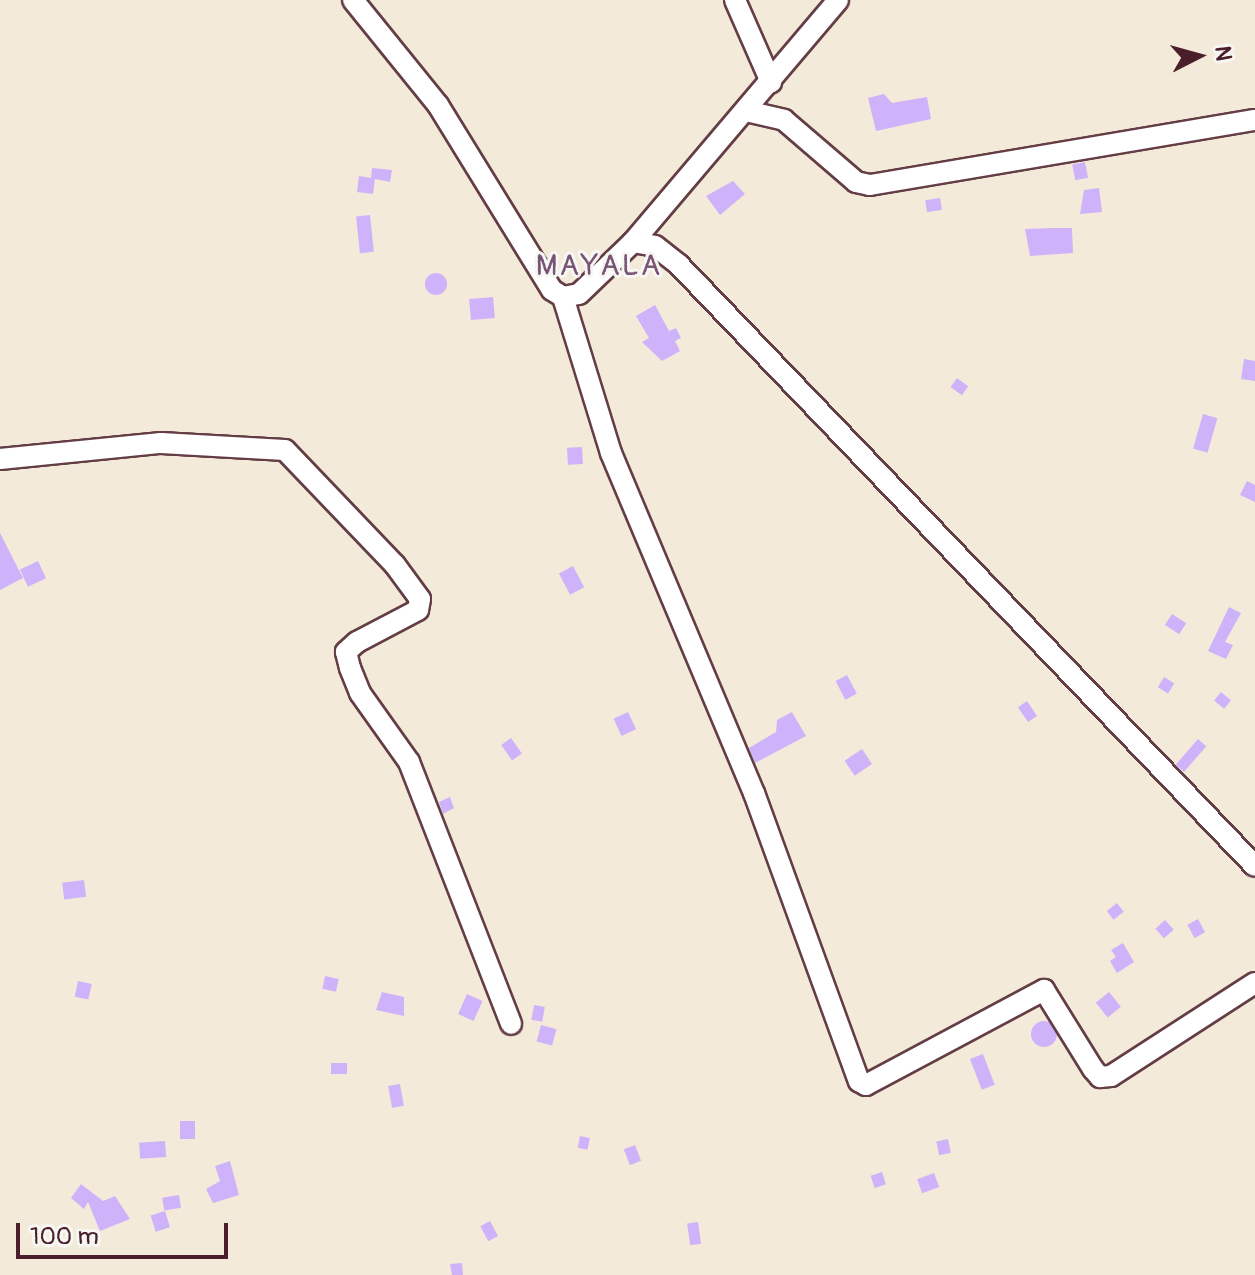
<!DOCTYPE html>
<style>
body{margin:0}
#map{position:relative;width:1255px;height:1275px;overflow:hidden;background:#f4eada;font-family:Pangolin,sans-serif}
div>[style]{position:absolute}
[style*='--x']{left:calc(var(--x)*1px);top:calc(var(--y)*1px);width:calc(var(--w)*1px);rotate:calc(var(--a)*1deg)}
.building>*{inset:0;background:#cfb3fa;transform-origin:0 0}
.round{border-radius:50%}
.roads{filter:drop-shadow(2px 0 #643d45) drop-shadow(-2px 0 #643d45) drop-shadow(0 2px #643d45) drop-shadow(0 -2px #643d45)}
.minor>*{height:20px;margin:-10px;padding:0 10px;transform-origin:10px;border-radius:10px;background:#fff}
span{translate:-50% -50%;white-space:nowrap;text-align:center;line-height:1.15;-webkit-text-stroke:6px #f6f6f2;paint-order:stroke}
.quarter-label{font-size:30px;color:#795373;letter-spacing:2px}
.north{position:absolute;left:1159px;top:16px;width:80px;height:80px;-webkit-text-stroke:6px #f6f6f2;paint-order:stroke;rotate:84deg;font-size:22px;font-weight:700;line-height:32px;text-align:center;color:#4a1f2b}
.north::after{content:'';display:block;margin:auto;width:28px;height:36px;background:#4a1f2b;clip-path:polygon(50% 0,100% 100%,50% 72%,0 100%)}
.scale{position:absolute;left:16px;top:1223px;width:212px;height:36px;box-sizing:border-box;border:4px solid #4a1f2b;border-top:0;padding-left:10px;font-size:24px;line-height:28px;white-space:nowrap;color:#4a1f2b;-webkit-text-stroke:6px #f6f6f2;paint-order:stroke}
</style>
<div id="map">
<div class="building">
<i style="clip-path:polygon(884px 94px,892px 103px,927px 97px,931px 119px,876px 131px,868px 98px)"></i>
<i style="left:1085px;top:162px;width:16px;height:13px;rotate:79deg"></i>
<i style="clip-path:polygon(372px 168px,392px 170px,390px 182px,375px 179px,373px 194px,357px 192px,359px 176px,371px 178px)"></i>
<i style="clip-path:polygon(733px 181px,745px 194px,720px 215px,706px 196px)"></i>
<i style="clip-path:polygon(1099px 188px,1102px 212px,1080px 214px,1084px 190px)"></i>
<i style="left:940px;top:198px;width:12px;height:15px;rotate:81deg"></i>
<i style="left:370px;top:215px;width:37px;height:14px;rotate:84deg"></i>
<i style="clip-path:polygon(1052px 228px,1072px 228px,1073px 253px,1030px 256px,1025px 229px)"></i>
<i class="round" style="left:425px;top:273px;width:22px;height:22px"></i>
<i style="left:493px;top:297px;width:21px;height:24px;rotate:85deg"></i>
<i style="clip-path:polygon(655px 305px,669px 331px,676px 328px,681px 338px,675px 341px,680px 351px,662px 361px,642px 342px,649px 338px,636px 316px)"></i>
<i style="clip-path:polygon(1244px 359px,1255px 361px,1255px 381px,1241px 379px)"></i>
<i style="left:957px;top:378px;width:14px;height:11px;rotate:36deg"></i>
<i style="left:1203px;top:414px;width:15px;height:36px;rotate:16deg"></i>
<i style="left:582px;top:447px;width:17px;height:15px;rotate:87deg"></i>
<i style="clip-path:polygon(1247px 481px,1255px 485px,1255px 502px,1240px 495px)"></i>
<i style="clip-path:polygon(0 533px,23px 578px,0 590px)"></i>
<i style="left:38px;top:561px;width:19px;height:20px;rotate:65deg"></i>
<i style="left:573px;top:566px;width:24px;height:16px;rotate:62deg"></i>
<i style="clip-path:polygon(1229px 607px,1241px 613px,1225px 642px,1233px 645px,1226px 659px,1208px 651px)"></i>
<i style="left:1172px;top:614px;width:17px;height:13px;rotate:33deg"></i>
<i style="left:847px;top:675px;width:21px;height:13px;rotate:62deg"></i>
<i style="left:1164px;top:677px;width:12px;height:12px;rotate:31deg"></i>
<i style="left:1221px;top:692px;width:13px;height:11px;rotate:39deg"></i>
<i style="left:1027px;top:701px;width:18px;height:11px;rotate:56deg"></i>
<i style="left:628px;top:712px;width:19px;height:16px;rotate:65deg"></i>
<i style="clip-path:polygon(792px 712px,806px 736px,755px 763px,749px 748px,776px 732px,777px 720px)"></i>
<i style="left:511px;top:738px;width:19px;height:12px;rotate:55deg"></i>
<i style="left:1198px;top:739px;width:11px;height:34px;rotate:41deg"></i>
<i style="left:862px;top:749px;width:18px;height:21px;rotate:56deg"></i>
<i style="clip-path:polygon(450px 797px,454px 808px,443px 814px,439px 802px)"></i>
<i style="left:84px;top:880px;width:17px;height:22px;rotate:83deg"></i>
<i style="left:1117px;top:903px;width:11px;height:13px;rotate:52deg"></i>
<i style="left:1198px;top:919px;width:15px;height:12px;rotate:62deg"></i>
<i style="left:1165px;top:920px;width:13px;height:13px;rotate:48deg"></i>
<i style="clip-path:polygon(1123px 943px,1134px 962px,1117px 973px,1110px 961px,1116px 957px,1111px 950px)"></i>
<i style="left:325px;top:976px;width:14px;height:13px;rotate:12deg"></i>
<i style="left:78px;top:981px;width:14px;height:16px;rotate:12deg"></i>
<i style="clip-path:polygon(382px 992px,404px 997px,404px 1016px,376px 1010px)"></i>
<i style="left:1109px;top:992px;width:19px;height:17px;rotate:51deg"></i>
<i style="left:467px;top:994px;width:17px;height:22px;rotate:24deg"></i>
<i style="left:534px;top:1005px;width:11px;height:15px;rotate:10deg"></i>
<i class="round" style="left:1031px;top:1021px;width:26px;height:26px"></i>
<i style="left:541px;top:1025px;width:16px;height:17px;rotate:15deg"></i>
<i style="left:983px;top:1054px;width:33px;height:14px;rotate:69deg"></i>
<i style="left:331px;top:1063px;width:16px;height:11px"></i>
<i style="left:400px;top:1084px;width:22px;height:12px;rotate:80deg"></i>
<i style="left:195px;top:1121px;width:18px;height:15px;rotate:90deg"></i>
<i style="left:580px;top:1136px;width:10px;height:12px;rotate:11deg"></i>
<i style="left:948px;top:1139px;width:14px;height:12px;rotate:78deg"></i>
<i style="left:165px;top:1141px;width:16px;height:26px;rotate:86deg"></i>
<i style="left:635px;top:1145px;width:17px;height:12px;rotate:69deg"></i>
<i style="clip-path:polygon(230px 1161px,239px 1195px,213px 1203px,206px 1189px,220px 1181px,215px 1166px)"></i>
<i style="left:882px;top:1172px;width:13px;height:12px;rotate:72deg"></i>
<i style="left:934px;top:1173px;width:15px;height:18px;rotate:70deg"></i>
<i style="clip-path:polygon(81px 1184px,103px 1201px,115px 1196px,130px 1219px,100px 1231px,88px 1202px,84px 1209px,71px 1198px)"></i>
<i style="left:179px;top:1195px;width:13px;height:17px;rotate:81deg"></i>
<i style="left:165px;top:1211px;width:17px;height:15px;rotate:73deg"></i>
<i style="left:490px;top:1221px;width:17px;height:11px;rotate:62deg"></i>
<i style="left:698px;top:1222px;width:22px;height:11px;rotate:82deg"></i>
<i style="clip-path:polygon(462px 1263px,463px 1275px,452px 1275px,450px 1264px)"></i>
</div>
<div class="roads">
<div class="minor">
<i style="--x:353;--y:0;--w:135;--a:51"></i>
<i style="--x:438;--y:105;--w:217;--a:58.4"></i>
<i style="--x:552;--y:290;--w:13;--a:32"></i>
<i style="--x:563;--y:297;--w:16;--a:-11"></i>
<i style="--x:579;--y:294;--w:75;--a:-43.9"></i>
<i style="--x:633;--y:242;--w:22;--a:10"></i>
<i style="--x:655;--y:246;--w:31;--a:38"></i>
<i style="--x:679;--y:265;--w:832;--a:46.22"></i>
<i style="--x:735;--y:0;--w:90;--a:66.3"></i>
<i style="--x:746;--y:111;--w:39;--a:13"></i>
<i style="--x:784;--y:120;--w:95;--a:40.7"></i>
<i style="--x:856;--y:182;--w:14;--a:12"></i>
<i style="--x:870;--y:185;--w:390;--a:-9.6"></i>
<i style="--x:633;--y:242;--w:317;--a:-49.7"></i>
<i style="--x:563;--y:297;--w:163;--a:72.9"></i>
<i style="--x:611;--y:453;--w:369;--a:67.2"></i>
<i style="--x:754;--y:793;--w:307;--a:70"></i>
<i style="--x:859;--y:1081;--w:8;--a:30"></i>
<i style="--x:866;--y:1085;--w:202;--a:-28.1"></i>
<i style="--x:1044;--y:990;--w:93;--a:58.2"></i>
<i style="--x:1093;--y:1069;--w:11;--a:49"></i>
<i style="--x:1100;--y:1077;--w:11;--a:-5"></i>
<i style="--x:1111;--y:1076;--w:171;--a:-32.9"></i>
<i style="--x:0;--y:459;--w:162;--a:-5.7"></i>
<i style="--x:161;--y:443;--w:124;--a:3.2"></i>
<i style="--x:285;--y:450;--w:159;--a:46.3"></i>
<i style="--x:395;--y:565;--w:42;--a:53.7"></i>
<i style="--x:420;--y:599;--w:11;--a:100"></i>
<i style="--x:418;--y:610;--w:69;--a:152.3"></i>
<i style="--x:357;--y:642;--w:15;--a:138"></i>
<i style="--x:346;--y:652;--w:16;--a:76"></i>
<i style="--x:350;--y:668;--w:27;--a:68"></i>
<i style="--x:360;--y:693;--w:85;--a:54.6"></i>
<i style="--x:409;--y:762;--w:281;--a:68.7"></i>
</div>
</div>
<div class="quarter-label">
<span style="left:599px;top:266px">MAYALA</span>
</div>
<div class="north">N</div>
<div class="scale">100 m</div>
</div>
